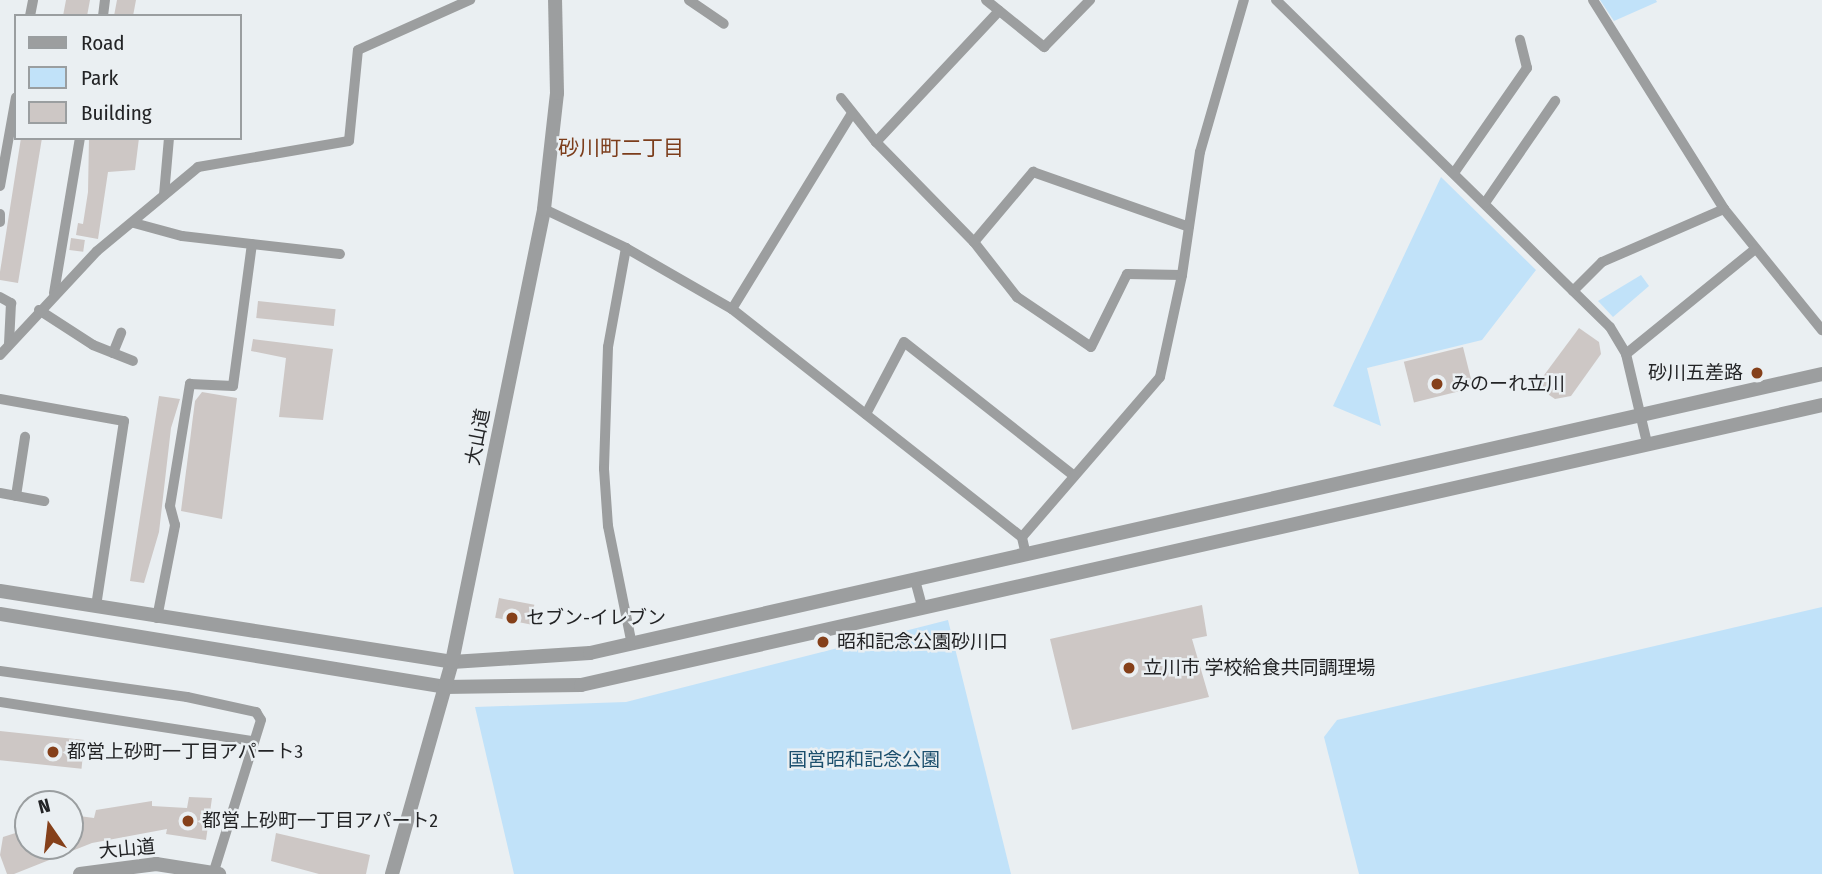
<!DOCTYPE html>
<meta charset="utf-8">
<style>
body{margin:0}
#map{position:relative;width:1822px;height:874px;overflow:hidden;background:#eaeff2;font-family:"Fira Sans Condensed","Noto Sans JP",sans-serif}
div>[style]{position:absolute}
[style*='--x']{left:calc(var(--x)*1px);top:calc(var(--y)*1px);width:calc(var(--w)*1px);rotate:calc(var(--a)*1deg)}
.green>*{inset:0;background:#c1e2f9}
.building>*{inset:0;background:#cdc7c5;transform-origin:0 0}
.minor>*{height:10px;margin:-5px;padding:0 5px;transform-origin:5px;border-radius:5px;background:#9c9e9f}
.tertiary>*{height:14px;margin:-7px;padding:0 7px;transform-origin:7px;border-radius:7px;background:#9c9e9f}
.dots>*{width:19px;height:19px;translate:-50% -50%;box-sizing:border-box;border:4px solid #eaeff2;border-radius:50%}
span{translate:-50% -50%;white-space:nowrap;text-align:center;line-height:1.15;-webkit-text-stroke:5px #eaeff2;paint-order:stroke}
.poi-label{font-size:19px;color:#232426}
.right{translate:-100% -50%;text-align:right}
.left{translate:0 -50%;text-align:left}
.street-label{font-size:19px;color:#232426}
.park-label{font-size:19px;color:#1c4f6d}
.neighbourhood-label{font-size:21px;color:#7c3d1b}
.legend{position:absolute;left:14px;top:14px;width:228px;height:126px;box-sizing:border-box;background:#eaeff2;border:2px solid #9a9ea0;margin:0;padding:9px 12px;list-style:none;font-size:21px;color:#232426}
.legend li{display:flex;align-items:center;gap:14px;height:35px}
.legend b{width:35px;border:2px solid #9a9ea0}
.north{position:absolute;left:14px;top:790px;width:70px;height:70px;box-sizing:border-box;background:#eaeff2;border:2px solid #9a9ea0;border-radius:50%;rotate:346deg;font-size:19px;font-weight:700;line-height:28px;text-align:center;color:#232426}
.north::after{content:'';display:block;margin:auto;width:24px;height:32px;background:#85401a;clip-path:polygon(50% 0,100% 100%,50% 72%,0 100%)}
</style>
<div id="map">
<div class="green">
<i style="clip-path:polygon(1600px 0,1656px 0,1657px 2px,1614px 21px)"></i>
<i style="clip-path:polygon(1441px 177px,1536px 270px,1482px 340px,1367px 368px,1381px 426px,1333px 406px)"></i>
<i style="clip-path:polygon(1641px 275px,1649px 286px,1613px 317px,1598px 301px)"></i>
<i style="clip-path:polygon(1822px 607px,1822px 874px,1359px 874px,1324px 737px,1337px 720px)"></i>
<i style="clip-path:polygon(948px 620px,1011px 874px,514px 874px,475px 707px,626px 702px)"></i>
</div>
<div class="building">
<i style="clip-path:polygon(66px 0,90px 0,87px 16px,63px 16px)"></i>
<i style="clip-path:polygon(117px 0,136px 0,133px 16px,114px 16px)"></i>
<i style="clip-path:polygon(21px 138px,42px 138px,18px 283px,0 280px,0 272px)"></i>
<i style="clip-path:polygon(89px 138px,139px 138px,135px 170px,108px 172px,98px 239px,76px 235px,78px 223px,83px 224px,88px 192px)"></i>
<i style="left:71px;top:238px;width:14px;height:12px;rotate:8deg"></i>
<i style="left:258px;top:301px;width:78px;height:17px;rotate:6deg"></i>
<i style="clip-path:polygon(1579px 328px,1599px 342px,1601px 354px,1571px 396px,1555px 399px,1536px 386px)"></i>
<i style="clip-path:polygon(253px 339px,333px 349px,323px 420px,279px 417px,286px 358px,251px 351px)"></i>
<i style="left:1463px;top:347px;width:42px;height:61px;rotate:76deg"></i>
<i style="clip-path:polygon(202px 392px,237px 398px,222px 519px,181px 511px,195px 401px)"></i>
<i style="clip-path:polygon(159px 396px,180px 399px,171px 428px,159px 532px,144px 583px,130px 581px)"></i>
<i style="left:499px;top:598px;width:36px;height:20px;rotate:11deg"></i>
<i style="clip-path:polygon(1202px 605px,1207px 636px,1192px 639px,1209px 697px,1072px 730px,1050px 639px)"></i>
<i style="left:0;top:731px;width:85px;height:29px;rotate:6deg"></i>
<i style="clip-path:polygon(189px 797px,212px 798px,206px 840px,166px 834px,167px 829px,92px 843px,14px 874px,7px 874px,0 855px,3px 837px,28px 829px,28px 846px,70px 846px,70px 802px,79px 816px,94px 818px,96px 810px,152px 801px,152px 806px,187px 808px)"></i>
<i style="clip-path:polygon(276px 833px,370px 855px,366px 874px,319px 874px,271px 861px)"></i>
</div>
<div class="minor">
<i style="--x:689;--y:0;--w:42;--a:34.4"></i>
<i style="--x:986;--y:0;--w:75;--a:39"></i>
<i style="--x:1044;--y:47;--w:66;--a:-45.6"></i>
<i style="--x:1276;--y:0;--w:467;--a:44.4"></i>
<i style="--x:1610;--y:327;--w:31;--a:59"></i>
<i style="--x:1626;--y:354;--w:91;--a:76.7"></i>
<i style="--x:1593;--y:0;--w:247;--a:57.9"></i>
<i style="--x:1724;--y:209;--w:156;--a:51"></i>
<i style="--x:30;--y:16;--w:16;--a:-79"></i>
<i style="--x:103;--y:16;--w:16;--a:-83"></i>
<i style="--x:841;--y:98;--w:56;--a:51.5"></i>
<i style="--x:876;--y:142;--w:140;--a:45.6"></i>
<i style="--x:974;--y:242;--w:70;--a:52"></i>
<i style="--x:1017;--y:297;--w:89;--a:34"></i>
<i style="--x:1091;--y:347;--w:81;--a:-63.7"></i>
<i style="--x:1127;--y:274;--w:55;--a:1"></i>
<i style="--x:876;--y:142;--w:180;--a:-46.8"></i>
<i style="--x:1454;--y:173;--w:128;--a:-55.2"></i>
<i style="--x:1527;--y:68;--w:29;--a:-104"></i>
<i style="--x:0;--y:186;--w:90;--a:-79.8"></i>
<i style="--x:164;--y:195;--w:57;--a:-85"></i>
<i style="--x:1485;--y:203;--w:124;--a:-55.5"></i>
<i style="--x:544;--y:209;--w:91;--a:25.4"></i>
<i style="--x:626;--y:248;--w:122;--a:29.9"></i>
<i style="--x:732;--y:309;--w:369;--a:38.2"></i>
<i style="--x:0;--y:214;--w:8;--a:90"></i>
<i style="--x:134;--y:223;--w:50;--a:15.2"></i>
<i style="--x:182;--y:236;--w:159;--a:6.5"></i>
<i style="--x:974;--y:242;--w:92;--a:-49.9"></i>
<i style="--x:1033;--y:172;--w:165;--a:19.4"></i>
<i style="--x:626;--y:248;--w:101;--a:100.3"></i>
<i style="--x:608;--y:347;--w:122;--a:91.9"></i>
<i style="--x:604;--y:469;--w:57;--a:86"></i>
<i style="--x:608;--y:526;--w:121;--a:78.6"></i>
<i style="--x:1573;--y:291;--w:41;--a:-45"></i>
<i style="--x:1602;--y:262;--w:133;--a:-23.5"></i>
<i style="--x:54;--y:293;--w:157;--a:-80.5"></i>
<i style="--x:0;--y:297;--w:13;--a:29"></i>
<i style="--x:11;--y:303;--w:41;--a:92.8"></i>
<i style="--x:732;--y:309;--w:230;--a:-58.5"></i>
<i style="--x:39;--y:310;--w:64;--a:32.9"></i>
<i style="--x:93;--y:345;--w:43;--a:21.8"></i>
<i style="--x:113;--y:353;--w:22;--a:-68"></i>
<i style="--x:1626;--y:354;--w:166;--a:-39.1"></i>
<i style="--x:0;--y:355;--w:142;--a:-47"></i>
<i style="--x:97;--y:251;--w:131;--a:-39.7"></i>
<i style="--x:198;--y:167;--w:153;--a:-9.8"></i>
<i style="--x:349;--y:141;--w:91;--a:-84.4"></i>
<i style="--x:358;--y:50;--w:123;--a:-24.1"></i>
<i style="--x:0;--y:399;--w:126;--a:10.1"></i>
<i style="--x:124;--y:421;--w:188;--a:98.6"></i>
<i style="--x:866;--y:414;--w:81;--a:-62.2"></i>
<i style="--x:904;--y:342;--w:215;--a:38.2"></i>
<i style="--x:0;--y:493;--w:45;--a:10.3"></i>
<i style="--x:16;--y:496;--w:60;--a:-81.3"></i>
<i style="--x:1026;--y:555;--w:18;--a:-103"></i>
<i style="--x:1022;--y:537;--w:211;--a:-49.2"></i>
<i style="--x:1160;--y:377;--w:104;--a:-77.8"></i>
<i style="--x:1182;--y:275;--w:124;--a:-81.7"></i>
<i style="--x:1200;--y:152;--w:158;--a:-73.9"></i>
<i style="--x:915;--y:580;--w:28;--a:75"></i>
<i style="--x:157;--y:618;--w:95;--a:-79"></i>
<i style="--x:175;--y:525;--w:20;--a:-105"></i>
<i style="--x:170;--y:506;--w:124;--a:-80.7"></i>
<i style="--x:190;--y:384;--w:43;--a:2.7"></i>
<i style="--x:233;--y:386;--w:143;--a:-82.4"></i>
<i style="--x:0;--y:671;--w:189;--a:7.9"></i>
<i style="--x:187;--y:697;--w:71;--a:12.3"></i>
<i style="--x:256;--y:712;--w:9;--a:58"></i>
<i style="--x:261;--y:720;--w:161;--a:107.3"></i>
<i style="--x:0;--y:702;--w:256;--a:8.8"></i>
</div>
<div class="tertiary">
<i style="--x:0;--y:591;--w:458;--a:8.9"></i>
<i style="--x:452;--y:662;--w:138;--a:-3.7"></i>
<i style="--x:590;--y:653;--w:1263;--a:-12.76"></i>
<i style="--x:0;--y:614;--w:451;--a:9.3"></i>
<i style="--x:445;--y:687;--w:136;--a:-0.8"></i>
<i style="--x:581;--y:685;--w:1272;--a:-12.71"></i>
<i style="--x:80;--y:874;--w:77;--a:-7.5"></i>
<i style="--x:156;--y:864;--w:64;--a:9"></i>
<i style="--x:392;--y:874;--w:220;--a:-74.2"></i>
<i style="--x:452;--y:662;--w:462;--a:-78.5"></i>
<i style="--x:544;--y:209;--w:117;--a:-83.6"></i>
<i style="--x:557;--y:93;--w:93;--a:-91.2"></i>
</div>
<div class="dots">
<i style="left:1757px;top:373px;background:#85401a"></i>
<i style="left:1437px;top:384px;background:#85401a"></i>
<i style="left:512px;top:618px;background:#85401a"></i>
<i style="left:823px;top:642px;background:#85401a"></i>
<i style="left:1129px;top:668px;background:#85401a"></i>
<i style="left:53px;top:752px;background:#85401a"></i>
<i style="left:188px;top:821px;background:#85401a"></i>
</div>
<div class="poi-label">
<span class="right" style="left:1743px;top:373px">砂川五差路</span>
<span class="left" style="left:1451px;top:384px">みのーれ立川</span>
<span class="left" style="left:526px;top:618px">セブン-イレブン</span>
<span class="left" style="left:837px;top:642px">昭和記念公園砂川口</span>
<span class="left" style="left:1143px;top:668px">立川市 学校給食共同調理場</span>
<span class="left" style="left:67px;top:752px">都営上砂町一丁目アパート3</span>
<span class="left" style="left:202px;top:821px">都営上砂町一丁目アパート2</span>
</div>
<div class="street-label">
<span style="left:478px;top:437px;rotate:-79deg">大山道</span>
<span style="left:127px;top:849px;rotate:-5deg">大山道</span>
</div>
<div class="park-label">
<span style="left:864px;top:760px">国営昭和記念公園</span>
</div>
<div class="neighbourhood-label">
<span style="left:621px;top:148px">砂川町二丁目</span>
</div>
<ul class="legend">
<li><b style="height:9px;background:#9c9e9f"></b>Road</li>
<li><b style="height:19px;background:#c1e2f9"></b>Park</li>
<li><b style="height:19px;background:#cdc7c5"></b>Building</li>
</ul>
<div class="north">N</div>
</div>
